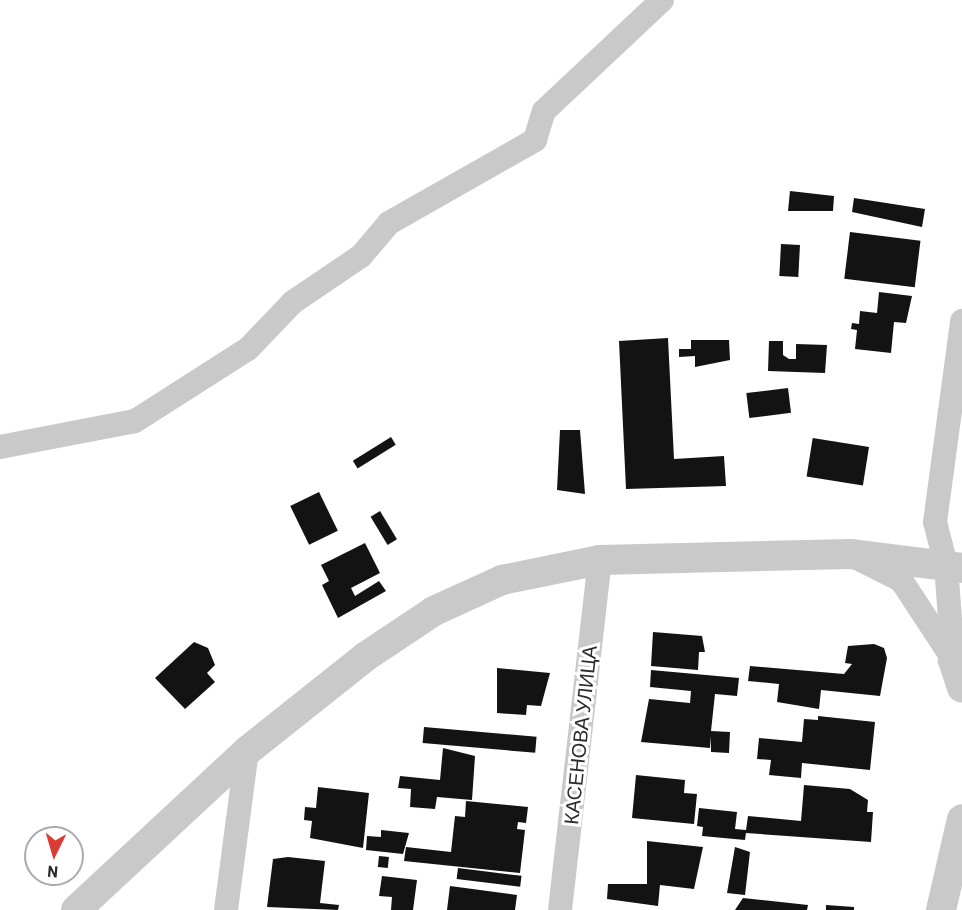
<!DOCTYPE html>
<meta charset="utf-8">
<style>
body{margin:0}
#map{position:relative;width:962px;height:910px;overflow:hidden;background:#fff;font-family:Barlow,sans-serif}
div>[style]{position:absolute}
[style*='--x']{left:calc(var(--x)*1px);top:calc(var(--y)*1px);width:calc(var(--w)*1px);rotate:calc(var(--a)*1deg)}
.building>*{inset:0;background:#131313;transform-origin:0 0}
.minor>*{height:24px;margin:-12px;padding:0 12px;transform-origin:12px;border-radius:12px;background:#c9c9c9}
.tertiary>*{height:30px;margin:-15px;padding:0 15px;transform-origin:15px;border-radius:15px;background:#c9c9c9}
span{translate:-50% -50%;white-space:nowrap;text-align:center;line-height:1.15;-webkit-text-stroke:6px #fff;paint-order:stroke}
.street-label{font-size:20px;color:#2c2c2c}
.north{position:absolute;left:24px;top:826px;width:60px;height:60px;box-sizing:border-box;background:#fff;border:2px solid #ababab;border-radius:50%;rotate:185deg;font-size:16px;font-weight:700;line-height:24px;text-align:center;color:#2c2c2c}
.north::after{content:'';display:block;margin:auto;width:21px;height:27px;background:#db3b35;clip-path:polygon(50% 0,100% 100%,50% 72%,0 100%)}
</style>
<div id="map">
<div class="building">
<i style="clip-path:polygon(790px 191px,834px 196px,833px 211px,788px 211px)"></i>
<i style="clip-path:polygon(854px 198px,925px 209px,922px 227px,852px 212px)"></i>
<i style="left:850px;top:232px;width:71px;height:47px;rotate:7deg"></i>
<i style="left:781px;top:244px;width:19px;height:32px;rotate:3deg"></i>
<i style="clip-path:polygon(879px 292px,912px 296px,906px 323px,894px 322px,891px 353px,855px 349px,857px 330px,851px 329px,852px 323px,859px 324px,860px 311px,877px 313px)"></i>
<i style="clip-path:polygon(668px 338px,674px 459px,724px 456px,726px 486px,626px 489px,619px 341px)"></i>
<i style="clip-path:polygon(691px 340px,729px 340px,730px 360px,695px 367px,695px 356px,679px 357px,679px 349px,691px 349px)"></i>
<i style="clip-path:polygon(769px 341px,783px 341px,783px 355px,789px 359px,796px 359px,796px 344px,827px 345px,825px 373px,768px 371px)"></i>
<i style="left:788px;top:388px;width:25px;height:42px;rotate:83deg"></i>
<i style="clip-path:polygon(560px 430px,580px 430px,585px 494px,557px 490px)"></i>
<i style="left:391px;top:437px;width:9px;height:45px;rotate:58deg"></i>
<i style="left:869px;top:447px;width:39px;height:57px;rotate:99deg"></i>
<i style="left:319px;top:492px;width:43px;height:32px;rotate:64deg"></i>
<i style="left:380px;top:511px;width:33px;height:11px;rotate:59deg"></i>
<i style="clip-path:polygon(365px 543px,380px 573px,351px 588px,355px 596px,379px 581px,386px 591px,338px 618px,322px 585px,329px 581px,321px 565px)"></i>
<i style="clip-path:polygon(653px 632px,702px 636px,705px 652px,699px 652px,698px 670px,651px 666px)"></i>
<i style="clip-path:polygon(194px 642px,208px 648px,215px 665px,207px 673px,215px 682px,185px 709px,155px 678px)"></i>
<i style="clip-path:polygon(874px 644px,884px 648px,887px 658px,880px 696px,821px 690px,819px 709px,777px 702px,779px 684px,748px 681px,750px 666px,844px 674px,852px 664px,845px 663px,848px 646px)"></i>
<i style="clip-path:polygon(497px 668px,550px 673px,541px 706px,527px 705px,526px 715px,497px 713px)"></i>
<i style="clip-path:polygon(651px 670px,739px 678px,737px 696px,715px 694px,711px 731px,730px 732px,729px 753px,711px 752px,711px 736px,710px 748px,641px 742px,649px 699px,690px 703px,691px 691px,650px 687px)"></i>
<i style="clip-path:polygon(818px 716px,875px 722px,870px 770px,802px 763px,801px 778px,769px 775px,771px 760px,757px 759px,759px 738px,802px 742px,804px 719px,818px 720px)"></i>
<i style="left:424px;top:727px;width:113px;height:16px;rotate:5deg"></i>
<i style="clip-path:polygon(443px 748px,475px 756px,472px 800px,437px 797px,435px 809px,410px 807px,411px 789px,398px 788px,400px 776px,440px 780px)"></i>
<i style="clip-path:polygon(636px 775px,685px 780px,684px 793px,697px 794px,694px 824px,632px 818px)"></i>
<i style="clip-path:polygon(804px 785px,850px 789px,868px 800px,867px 812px,873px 812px,871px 842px,746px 833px,745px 840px,702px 836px,703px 827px,697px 826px,699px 808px,737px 812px,735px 829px,746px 830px,748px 816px,801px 821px)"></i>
<i style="clip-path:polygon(318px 787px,369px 793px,363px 848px,310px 838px,312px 821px,304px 820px,305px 807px,316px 808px)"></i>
<i style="clip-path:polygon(466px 801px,528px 807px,526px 823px,518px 822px,517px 829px,525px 830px,520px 873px,404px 861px,406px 847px,451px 852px,455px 816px,465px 817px)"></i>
<i style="clip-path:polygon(381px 830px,409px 833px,403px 854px,366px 850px,367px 836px,381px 837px)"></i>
<i style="clip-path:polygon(647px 841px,703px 847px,694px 889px,660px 885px,658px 906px,607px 899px,608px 884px,647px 884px)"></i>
<i style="clip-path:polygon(735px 847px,750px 852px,745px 895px,727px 893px)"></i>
<i style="left:379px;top:856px;width:10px;height:11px;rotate:6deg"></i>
<i style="clip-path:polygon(288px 857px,325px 861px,320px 903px,339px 905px,338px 910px,267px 907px,273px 859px)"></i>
<i style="left:458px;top:868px;width:64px;height:11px;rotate:7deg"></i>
<i style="clip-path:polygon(382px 876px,417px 880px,413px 910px,391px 910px,392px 897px,379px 896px)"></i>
<i style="clip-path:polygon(450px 886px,517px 895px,515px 910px,447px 910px)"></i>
<i style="clip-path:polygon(743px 898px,808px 905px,807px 910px,735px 910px)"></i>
<i style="clip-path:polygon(826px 905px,854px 907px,854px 910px,826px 910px)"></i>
</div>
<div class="minor">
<i style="--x:0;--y:447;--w:137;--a:-10.9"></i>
<i style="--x:135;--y:421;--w:135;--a:-32.6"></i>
<i style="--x:249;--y:348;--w:64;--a:-46.3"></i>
<i style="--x:293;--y:302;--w:82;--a:-34.1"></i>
<i style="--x:361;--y:256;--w:43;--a:-49.7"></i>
<i style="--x:389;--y:223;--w:168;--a:-29.6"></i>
<i style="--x:535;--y:140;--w:30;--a:-73"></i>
<i style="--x:544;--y:111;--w:162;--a:-43.2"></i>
<i style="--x:861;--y:560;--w:45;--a:26.6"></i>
<i style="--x:901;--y:580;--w:87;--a:56.7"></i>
<i style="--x:953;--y:660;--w:95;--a:-94.2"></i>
<i style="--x:946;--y:565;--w:44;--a:-104.3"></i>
<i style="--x:935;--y:522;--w:203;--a:-82.3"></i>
<i style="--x:226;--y:910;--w:160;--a:-82.5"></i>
<i style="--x:560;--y:910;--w:352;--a:-83.5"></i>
</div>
<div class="tertiary">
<i style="--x:962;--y:646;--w:17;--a:123"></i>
<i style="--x:953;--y:660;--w:29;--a:72"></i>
<i style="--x:76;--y:910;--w:233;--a:-42.9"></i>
<i style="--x:247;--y:751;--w:151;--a:-38.5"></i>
<i style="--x:365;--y:657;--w:83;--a:-33.7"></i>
<i style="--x:434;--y:611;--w:75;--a:-24.5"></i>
<i style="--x:502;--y:580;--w:100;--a:-11.5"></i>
<i style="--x:600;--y:560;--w:250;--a:-1.4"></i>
<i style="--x:850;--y:554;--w:113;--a:7.1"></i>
<i style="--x:941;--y:910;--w:93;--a:-77"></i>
</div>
<div class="street-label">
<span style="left:580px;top:735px;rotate:-84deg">КАСЕНОВА УЛИЦА</span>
</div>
<div class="north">N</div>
</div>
